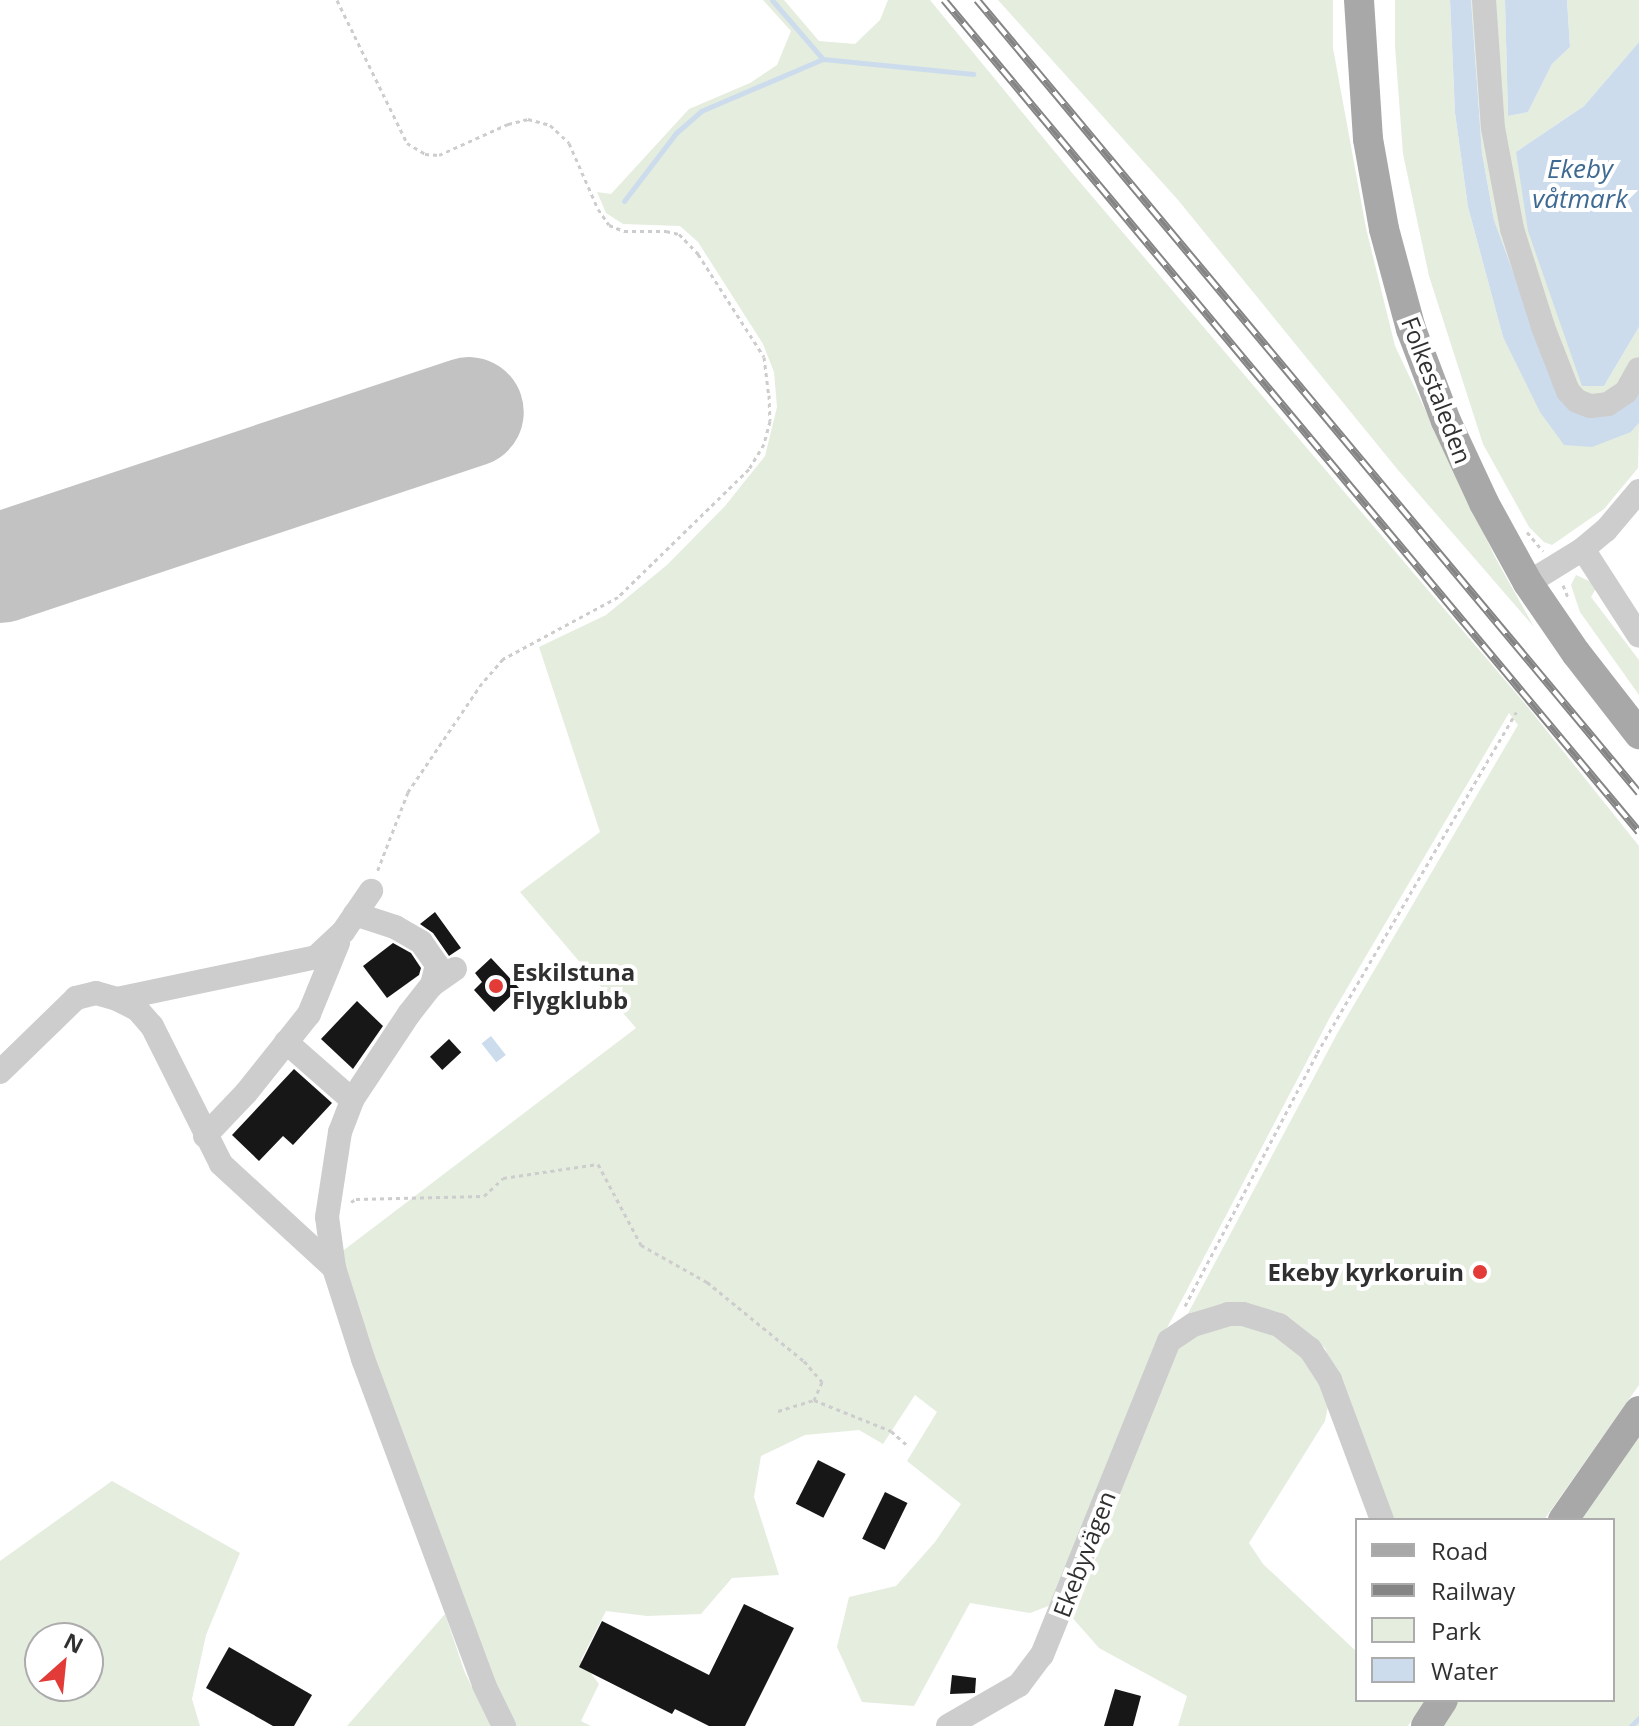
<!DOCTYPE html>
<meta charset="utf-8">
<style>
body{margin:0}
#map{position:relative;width:1639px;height:1726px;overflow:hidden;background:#fff;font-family:"Open Sans",sans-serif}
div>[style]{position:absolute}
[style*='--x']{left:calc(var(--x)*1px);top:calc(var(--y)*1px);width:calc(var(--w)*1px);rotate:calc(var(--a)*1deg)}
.green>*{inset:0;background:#e5eddf}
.water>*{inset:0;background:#ccdcec;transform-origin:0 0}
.stream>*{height:5px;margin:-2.5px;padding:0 2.5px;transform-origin:2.5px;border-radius:2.5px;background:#ccdcec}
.runway>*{height:110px;margin:-55px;padding:0 55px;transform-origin:55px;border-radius:55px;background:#c2c2c2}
.building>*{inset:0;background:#171717;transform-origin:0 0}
.path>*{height:3px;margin-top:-1.5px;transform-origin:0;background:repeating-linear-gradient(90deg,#cdcdcd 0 4px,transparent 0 8px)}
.minor>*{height:24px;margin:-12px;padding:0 12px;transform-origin:12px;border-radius:12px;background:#cdcdcd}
.major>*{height:30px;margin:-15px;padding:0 15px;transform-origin:15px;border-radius:15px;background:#a8a8a8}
.rail>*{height:8px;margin-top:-4px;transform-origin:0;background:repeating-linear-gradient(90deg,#fff 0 15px,#858585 0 30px);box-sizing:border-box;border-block:2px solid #858585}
.dots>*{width:22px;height:22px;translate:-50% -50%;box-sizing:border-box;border:4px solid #fff;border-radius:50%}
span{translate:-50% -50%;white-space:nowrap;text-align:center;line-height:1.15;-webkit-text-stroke:8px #fff;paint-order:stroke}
.street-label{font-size:24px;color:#303030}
.poi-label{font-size:24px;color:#303030;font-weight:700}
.left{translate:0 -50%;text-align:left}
.right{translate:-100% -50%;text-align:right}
.water-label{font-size:26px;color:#3f6a92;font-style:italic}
.legend{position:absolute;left:1355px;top:1518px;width:260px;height:184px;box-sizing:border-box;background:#fff;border:2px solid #acacac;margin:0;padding:10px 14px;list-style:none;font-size:24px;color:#303030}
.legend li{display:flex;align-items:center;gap:16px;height:40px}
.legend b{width:40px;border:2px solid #acacac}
.north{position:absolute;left:24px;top:1622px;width:80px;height:80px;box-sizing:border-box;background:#fff;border:2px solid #acacac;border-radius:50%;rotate:27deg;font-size:22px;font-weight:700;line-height:32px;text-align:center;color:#303030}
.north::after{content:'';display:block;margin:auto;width:28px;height:36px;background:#e23b38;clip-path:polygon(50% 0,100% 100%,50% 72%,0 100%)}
</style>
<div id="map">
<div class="green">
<i style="clip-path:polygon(763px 0,784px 0,819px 41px,855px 44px,880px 20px,888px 0,930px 0,1073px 174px,1527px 706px,1639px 846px,1639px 1385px,1544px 1520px,1391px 1520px,1325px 1348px,1288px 1319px,1185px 1319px,1338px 1032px,1518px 725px,1509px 713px,1329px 1019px,1146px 1368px,1059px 1602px,1030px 1613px,970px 1603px,914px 1706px,862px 1702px,837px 1647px,849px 1597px,896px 1586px,935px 1542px,961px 1504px,907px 1461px,937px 1412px,915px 1395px,883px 1444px,859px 1430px,805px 1435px,761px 1456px,754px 1497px,779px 1575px,732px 1578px,701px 1614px,647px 1616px,606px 1611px,581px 1660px,599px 1684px,581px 1721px,591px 1726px,513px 1726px,500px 1707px,363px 1331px,340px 1253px,636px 1028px,520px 892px,600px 832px,539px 647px,606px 615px,667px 565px,725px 506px,765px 456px,777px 407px,774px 372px,763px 344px,698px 242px,680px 226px,623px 224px,606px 213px,597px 192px,611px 194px,689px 109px,750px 83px,777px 65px,791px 31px)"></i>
<i style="clip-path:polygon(998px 0,1333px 0,1333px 48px,1366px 228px,1395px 346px,1495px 557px,1534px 627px,1398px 470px,1178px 200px)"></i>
<i style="clip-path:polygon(1395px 0,1450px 0,1455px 113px,1468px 207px,1503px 337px,1520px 368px,1631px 432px,1639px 423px,1638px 468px,1604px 509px,1552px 545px,1544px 542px,1529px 527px,1483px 444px,1429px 276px,1403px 154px,1395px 46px)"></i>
<i style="clip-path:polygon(1471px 0,1505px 0,1508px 116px,1528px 112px,1552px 64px,1570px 47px,1567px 0,1639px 0,1639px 42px,1584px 106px,1516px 152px,1604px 386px,1639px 327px,1639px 383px,1633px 393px,1558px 394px,1494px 220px,1482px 153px)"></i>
<i style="clip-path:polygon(1576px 575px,1598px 585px,1591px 597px,1639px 660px,1639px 695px,1580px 612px,1571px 585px)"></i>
<i style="clip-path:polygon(1235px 1320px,1279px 1331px,1304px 1349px,1329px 1401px,1325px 1421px,1249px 1543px,1263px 1564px,1357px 1652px,1357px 1700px,1425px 1700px,1408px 1726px,1178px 1726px,1187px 1696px,1099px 1648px,1069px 1614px,1105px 1539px,1128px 1460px,1178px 1346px,1203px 1327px)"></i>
<i style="clip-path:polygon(1639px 1428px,1639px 1726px,1440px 1726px,1457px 1700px,1613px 1700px,1613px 1520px,1578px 1520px)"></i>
<i style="clip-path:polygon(evenodd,112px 1481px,240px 1553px,206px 1635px,192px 1699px,200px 1726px,0 1726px,0 1561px,112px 1481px,40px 1638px,88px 1638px,88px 1686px,40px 1686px,40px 1638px)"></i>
<i style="clip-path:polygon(445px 1614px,465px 1673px,492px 1726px,347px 1726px)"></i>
</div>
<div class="water">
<i style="clip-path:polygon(1450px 0,1471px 0,1482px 153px,1494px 220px,1558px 394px,1569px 407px,1639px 383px,1639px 423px,1631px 432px,1592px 447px,1564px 445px,1540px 412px,1503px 337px,1468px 207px,1455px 113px)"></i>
<i style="clip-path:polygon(1505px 0,1567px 0,1570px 47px,1552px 64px,1528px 112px,1508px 116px)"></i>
<i style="clip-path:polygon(1639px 42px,1639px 327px,1604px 386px,1582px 386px,1528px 231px,1516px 152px,1584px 106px)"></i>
<i style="left:491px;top:1036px;width:24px;height:12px;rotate:52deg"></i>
</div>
<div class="stream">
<i style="--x:772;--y:0;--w:78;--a:49.2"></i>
<i style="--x:823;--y:59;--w:151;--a:5.7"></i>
<i style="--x:624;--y:201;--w:86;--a:-52.6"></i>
<i style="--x:676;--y:133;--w:33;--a:-41"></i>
<i style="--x:701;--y:111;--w:133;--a:-23.1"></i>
<i style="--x:1631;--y:1726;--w:11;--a:-45"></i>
</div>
<div class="runway">
<i style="--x:0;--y:568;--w:494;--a:-18.4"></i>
</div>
<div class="building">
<i style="clip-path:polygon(435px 912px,461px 948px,449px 956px,433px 933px,420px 924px)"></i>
<i style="clip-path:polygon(393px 943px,411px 953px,421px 968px,419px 975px,387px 998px,363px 966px)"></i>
<i style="clip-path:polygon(491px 958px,519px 988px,494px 1012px,474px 990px,482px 982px,475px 973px)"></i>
<i style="clip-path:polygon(357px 1001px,383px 1026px,353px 1069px,321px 1039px)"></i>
<i style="left:449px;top:1039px;width:18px;height:26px;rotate:47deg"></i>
<i style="clip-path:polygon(294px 1069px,332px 1103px,293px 1145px,283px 1136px,259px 1161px,232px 1135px)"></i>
<i style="left:818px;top:1460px;width:31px;height:49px;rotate:27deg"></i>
<i style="left:885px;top:1492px;width:25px;height:52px;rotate:26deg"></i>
<i style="clip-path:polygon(744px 1604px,794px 1628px,745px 1726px,709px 1726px,675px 1709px,672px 1714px,579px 1667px,602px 1621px,709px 1675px)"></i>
<i style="clip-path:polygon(229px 1647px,312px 1695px,294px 1726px,273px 1726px,206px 1688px)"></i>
<i style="clip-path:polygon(952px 1675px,976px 1678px,975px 1693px,950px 1694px)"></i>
<i style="clip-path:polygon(1115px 1689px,1141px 1696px,1133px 1726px,1104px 1726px)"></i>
</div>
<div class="path">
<i style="--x:337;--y:0;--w:159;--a:63.9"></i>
<i style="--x:407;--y:143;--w:21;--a:31"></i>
<i style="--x:425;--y:154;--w:14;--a:4"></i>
<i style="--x:439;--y:155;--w:76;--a:-24.2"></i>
<i style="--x:508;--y:124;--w:21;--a:-14"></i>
<i style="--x:528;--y:119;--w:23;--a:15"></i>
<i style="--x:550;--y:125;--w:26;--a:43"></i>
<i style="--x:569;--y:143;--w:72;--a:66.3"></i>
<i style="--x:598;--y:209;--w:19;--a:55"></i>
<i style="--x:609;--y:225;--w:16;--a:22"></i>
<i style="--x:624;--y:231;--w:42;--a:0"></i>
<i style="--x:666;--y:231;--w:13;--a:13"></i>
<i style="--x:679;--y:234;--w:28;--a:46"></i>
<i style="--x:698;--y:254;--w:122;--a:57.3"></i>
<i style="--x:764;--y:357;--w:38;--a:83"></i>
<i style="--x:769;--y:395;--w:26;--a:88"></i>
<i style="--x:770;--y:421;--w:24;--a:105"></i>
<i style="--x:764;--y:444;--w:29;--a:121"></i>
<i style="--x:749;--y:469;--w:183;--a:135.7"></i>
<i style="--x:618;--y:597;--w:131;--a:151.7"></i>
<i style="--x:503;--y:659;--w:32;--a:131"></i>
<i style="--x:482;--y:683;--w:132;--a:124.2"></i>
<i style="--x:408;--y:792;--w:86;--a:111.2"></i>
<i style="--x:1527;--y:532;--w:25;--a:50"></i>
<i style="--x:1563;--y:585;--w:16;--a:68"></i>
<i style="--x:351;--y:1202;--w:6;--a:-31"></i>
<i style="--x:356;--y:1199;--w:128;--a:-1.3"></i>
<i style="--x:484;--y:1196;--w:26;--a:-43"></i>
<i style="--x:503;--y:1178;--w:96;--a:-8.4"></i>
<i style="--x:598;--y:1164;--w:92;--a:62"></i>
<i style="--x:641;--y:1245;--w:76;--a:29.3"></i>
<i style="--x:707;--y:1282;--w:125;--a:39.2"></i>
<i style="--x:804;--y:1361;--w:28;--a:49"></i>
<i style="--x:822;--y:1382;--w:20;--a:114"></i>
<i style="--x:814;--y:1400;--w:83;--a:21.9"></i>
<i style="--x:891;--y:1431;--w:21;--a:41"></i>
<i style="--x:1185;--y:1306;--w:285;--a:-62.4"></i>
<i style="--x:1317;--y:1053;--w:395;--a:-59.7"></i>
<i style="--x:778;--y:1411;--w:38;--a:-17"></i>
</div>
<div class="minor">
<i style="--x:1484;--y:0;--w:128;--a:86"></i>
<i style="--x:1493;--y:128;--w:103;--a:79.3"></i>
<i style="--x:1512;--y:229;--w:103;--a:72.4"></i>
<i style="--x:1543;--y:327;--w:69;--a:68.7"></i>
<i style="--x:1568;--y:391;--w:13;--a:48"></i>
<i style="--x:1577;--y:401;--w:14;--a:21"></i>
<i style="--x:1590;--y:406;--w:18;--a:-6"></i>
<i style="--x:1608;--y:404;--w:22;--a:-34"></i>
<i style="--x:1626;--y:392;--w:26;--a:-61"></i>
<i style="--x:1583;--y:549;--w:103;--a:57.2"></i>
<i style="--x:1528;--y:583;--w:65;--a:-31.7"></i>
<i style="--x:1583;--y:549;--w:30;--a:-40"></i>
<i style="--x:1606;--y:530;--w:51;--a:-49.8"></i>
<i style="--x:355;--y:914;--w:42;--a:18"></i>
<i style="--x:395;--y:927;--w:30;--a:30"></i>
<i style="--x:421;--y:942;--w:28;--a:55"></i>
<i style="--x:437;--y:965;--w:21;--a:104"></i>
<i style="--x:117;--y:999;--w:203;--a:-11.9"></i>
<i style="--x:316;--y:957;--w:37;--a:-43"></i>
<i style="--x:343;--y:932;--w:50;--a:-55.7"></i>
<i style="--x:286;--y:1042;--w:88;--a:41.3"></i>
<i style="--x:0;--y:1072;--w:106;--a:-44.2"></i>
<i style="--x:76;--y:998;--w:21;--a:-14"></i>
<i style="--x:96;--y:993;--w:22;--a:16"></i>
<i style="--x:117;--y:999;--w:22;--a:27"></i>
<i style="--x:137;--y:1009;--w:23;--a:49"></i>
<i style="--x:152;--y:1026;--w:154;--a:63.4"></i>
<i style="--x:221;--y:1164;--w:154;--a:42.6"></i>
<i style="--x:334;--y:1268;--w:96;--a:72.3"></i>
<i style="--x:363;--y:1359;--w:348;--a:69.6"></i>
<i style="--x:484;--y:1685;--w:46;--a:64"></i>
<i style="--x:205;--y:1136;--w:59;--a:-46.4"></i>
<i style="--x:246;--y:1093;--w:101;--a:-51.4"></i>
<i style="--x:309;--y:1014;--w:77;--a:-67.8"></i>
<i style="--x:334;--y:1268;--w:51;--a:-97.8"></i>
<i style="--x:327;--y:1217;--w:86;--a:-81.3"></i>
<i style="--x:340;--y:1132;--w:34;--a:-69"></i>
<i style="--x:352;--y:1100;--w:103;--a:-56.5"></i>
<i style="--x:409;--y:1014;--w:37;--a:-52"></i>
<i style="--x:432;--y:985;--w:28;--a:-35"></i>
<i style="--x:948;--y:1726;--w:82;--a:-30"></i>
<i style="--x:1019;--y:1685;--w:38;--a:-53"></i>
<i style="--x:1042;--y:1655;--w:339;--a:-68"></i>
<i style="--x:1169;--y:1341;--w:29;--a:-34"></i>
<i style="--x:1193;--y:1325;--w:37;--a:-17"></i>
<i style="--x:1228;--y:1314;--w:15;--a:0"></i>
<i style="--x:1243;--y:1314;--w:38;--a:17"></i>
<i style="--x:1279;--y:1325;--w:39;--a:38"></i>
<i style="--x:1310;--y:1349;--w:37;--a:57"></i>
<i style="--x:1330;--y:1380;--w:149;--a:69.6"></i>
</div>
<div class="major">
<i style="--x:1359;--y:0;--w:139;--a:86.3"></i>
<i style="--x:1368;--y:139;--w:91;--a:79.9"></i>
<i style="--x:1384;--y:229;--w:104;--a:74.9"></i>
<i style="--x:1411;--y:329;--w:98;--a:69.2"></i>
<i style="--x:1446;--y:421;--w:90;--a:65.1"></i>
<i style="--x:1484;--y:503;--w:91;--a:61.2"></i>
<i style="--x:1528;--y:583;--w:85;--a:55.6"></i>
<i style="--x:1576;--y:653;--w:103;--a:52.1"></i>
<i style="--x:1563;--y:1520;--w:133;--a:-55.1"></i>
<i style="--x:1426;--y:1726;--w:31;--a:-57"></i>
</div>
<div class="rail">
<i style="--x:944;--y:0;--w:1084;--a:50.13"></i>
<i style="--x:977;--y:0;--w:1033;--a:50.14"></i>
</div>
<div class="dots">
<i style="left:496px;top:986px;background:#e23b38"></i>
<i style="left:1480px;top:1272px;background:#e23b38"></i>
</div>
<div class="street-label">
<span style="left:1437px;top:390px;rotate:69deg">Folkestaleden</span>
<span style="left:1084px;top:1554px;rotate:-69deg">Ekebyvägen</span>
</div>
<div class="poi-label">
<span class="left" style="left:512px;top:986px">Eskilstuna<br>Flygklubb</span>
<span class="right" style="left:1464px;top:1272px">Ekeby kyrkoruin</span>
</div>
<div class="water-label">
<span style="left:1580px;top:184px">Ekeby<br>våtmark</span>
</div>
<ul class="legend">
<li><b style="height:10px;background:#a8a8a8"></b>Road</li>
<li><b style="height:10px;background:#858585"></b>Railway</li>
<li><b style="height:22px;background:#e5eddf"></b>Park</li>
<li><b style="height:22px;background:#ccdcec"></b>Water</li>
</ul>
<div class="north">N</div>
</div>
